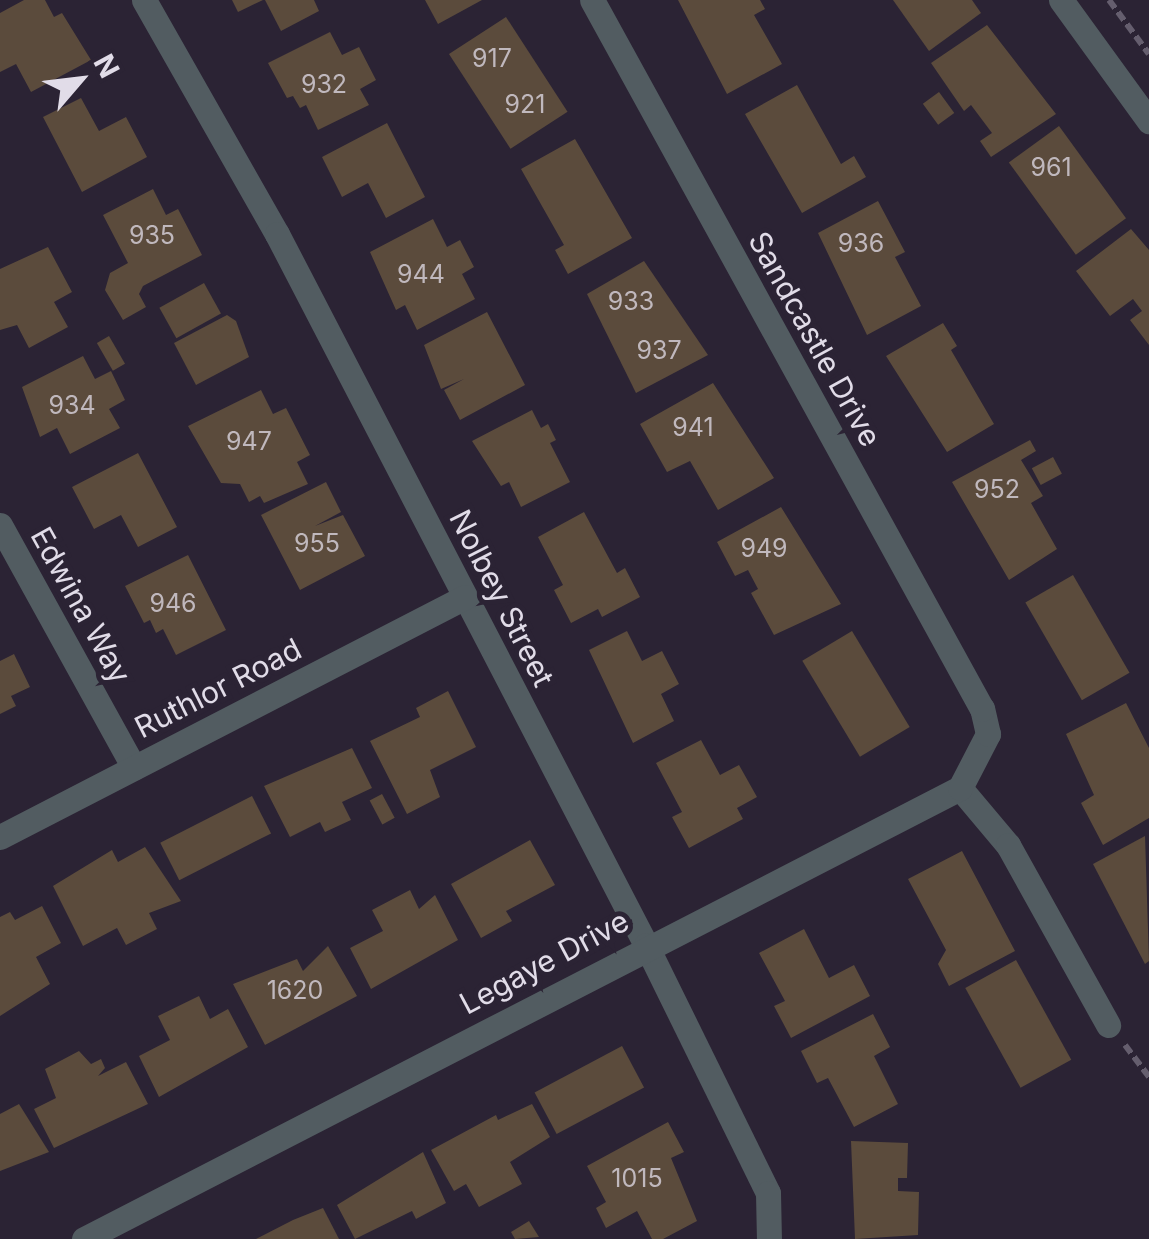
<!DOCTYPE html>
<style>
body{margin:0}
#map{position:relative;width:1149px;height:1239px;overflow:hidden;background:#2b2334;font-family:Inter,sans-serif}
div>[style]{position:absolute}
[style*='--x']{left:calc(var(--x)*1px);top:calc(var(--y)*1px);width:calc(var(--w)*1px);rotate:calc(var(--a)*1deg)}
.building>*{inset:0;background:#5b4b3c;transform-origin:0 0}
.path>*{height:6px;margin-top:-3px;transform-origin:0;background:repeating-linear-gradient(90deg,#655e6e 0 10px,transparent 0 15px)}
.minor>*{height:25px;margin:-12.5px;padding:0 12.5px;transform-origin:12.5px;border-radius:12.5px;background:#525c61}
span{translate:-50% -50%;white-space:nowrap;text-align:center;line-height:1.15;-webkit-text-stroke:10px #2b2334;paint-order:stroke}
.number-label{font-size:25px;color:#c0b8bd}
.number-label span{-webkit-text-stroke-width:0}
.street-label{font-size:30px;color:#e1dce8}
.north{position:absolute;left:30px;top:30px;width:100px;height:100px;-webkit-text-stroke:8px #2b2334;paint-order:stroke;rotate:62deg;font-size:28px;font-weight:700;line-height:40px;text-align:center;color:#e1dce8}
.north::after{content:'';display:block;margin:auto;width:35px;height:45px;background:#e1dce8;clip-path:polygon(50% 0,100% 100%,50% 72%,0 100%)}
</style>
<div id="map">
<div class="building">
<i style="clip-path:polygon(24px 0,45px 0,54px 17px,62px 13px,91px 60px,31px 92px,16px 64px,0 72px,0 13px)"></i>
<i style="clip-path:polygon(232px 0,263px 0,238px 12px)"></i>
<i style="clip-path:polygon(265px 0,314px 0,319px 11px,281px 31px)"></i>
<i style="clip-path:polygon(425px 0,482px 0,438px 24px)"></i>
<i style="clip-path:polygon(678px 0,760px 0,765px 9px,754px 15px,782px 64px,727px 94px)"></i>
<i style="clip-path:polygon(893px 0,972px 0,981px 13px,929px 51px)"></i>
<i style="left:506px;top:17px;width:113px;height:68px;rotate:57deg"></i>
<i style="clip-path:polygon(987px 25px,1056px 114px,991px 157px,980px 141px,992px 133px,971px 105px,964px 111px,931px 63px)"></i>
<i style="clip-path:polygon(330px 32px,342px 55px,359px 47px,376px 80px,360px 89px,369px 105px,318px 130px,306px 105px,300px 108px,293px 96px,287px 98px,268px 63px)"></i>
<i style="clip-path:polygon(797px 85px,841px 164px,854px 156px,866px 177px,802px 213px,745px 114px)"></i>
<i style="left:939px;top:92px;width:26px;height:20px;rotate:54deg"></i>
<i style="clip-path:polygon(81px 98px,99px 131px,126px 117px,147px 157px,82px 192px,43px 117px)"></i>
<i style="clip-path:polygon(387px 123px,425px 197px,386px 218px,368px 183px,342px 197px,322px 157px)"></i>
<i style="left:1059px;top:126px;width:114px;height:62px;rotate:54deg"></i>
<i style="clip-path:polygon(575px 139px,632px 238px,568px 274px,555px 250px,564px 245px,521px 169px)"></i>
<i style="clip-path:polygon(153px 189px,166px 215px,178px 209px,202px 255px,143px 286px,139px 294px,146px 307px,123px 320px,105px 290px,110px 273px,128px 263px,103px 215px)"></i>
<i style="clip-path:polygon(878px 201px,905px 252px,895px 257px,921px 306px,867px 335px,818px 233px)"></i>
<i style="clip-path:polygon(433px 219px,447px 247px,460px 240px,474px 267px,462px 274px,475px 299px,417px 330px,405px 305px,396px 310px,370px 252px)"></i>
<i style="clip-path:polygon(1131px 229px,1149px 250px,1149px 345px,1130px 320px,1142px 311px,1133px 299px,1110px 316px,1076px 271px)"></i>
<i style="clip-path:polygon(48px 247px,72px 292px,54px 302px,68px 327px,29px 348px,17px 325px,0 330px,0 269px)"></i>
<i style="clip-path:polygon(644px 261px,708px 355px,636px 393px,587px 294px)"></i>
<i style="left:204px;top:283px;width:35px;height:51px;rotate:61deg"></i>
<i style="clip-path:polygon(487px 312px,525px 385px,460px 420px,444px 390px,464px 379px,441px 389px,424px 345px)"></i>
<i style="clip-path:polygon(227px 315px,236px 321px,249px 357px,196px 385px,174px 343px)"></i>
<i style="clip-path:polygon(943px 323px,957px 346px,951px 350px,994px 424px,947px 452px,886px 356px)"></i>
<i style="left:109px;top:336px;width:32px;height:14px;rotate:60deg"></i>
<i style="clip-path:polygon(83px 356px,95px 379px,111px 371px,125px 400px,109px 409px,120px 428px,70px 454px,57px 428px,40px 437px,22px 387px)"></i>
<i style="clip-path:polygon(713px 383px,774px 478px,718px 510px,690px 461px,667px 472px,640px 424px)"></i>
<i style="clip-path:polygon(261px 390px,273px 414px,286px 408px,310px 455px,297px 462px,308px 484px,264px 503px,260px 496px,249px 502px,240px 484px,221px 483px,188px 426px)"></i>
<i style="clip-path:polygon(532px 410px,541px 428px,548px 424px,556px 440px,550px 443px,570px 482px,521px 507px,509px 482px,501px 486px,472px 441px)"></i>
<i style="clip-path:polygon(1030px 440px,1036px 451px,1021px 460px,1043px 496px,1031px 503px,1057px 549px,1009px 580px,952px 482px)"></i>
<i style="clip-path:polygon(138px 453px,177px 527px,138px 547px,121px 515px,94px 529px,72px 487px)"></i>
<i style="left:1053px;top:457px;width:19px;height:24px;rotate:62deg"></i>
<i style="clip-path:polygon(326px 482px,341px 512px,315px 526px,343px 515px,365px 556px,300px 590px,261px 515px)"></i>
<i style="clip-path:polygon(781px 507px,841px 604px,774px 635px,751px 593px,758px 589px,748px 570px,735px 576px,717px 542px)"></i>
<i style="clip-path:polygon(584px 512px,617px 573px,625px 568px,640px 597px,602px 617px,598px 609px,571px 623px,554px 590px,563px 585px,538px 537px)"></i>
<i style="clip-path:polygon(188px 555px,226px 630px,176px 655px,163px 629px,156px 633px,150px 620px,144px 623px,125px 586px)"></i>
<i style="left:1073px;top:575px;width:113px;height:55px;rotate:60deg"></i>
<i style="clip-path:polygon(627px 631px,642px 661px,662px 651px,679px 684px,661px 694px,674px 721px,633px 743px,589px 650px)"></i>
<i style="left:852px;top:631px;width:112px;height:58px;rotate:59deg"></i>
<i style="clip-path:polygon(14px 654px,30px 687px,11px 696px,16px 706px,0 714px,0 661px)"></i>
<i style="clip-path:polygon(448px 691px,476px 747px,430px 770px,440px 797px,407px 814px,370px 741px,420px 717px,416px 708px)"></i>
<i style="clip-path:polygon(1126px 703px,1149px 748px,1149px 818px,1103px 845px,1081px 803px,1094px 795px,1066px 734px)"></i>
<i style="clip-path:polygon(701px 740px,720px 775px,739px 765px,757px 797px,737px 808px,743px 819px,689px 848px,672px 817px,682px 812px,656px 763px)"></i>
<i style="clip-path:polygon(352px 748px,372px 788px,342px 802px,351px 820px,325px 832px,320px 822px,290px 837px,264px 786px)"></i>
<i style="left:382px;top:794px;width:27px;height:14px;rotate:62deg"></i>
<i style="left:252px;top:796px;width:42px;height:103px;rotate:63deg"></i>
<i style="clip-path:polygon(1145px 836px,1149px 961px,1145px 964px,1093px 864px)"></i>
<i style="clip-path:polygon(530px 840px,555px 885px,506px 911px,512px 921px,481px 938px,451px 884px)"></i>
<i style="clip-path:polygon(145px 847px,181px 901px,149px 913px,157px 929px,126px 945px,117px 928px,83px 946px,53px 886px,112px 850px,118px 862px)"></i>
<i style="clip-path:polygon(962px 851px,1015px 951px,949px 986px,938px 964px,946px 950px,908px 879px)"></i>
<i style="clip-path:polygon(410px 890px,419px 909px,435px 895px,458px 940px,371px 989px,350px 948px,383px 931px,372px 910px)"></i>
<i style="clip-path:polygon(42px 906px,61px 943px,36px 957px,50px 984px,0 1016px,0 917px,10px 912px,15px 920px)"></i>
<i style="clip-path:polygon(804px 929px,829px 978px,854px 965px,870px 996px,791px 1038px,774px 1006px,785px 1001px,759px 953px)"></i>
<i style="clip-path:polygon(328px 946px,357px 996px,265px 1045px,233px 984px,297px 959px,303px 971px)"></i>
<i style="left:1016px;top:960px;width:114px;height:58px;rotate:61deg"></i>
<i style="clip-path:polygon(199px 996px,210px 1019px,228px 1009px,248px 1047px,159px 1097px,139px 1056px,170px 1040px,158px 1016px)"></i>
<i style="clip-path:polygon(873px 1014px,890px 1047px,874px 1056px,898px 1104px,854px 1127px,828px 1078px,817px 1083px,801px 1051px)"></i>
<i style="left:622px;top:1046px;width:47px;height:99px;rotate:62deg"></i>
<i style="clip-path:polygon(79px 1051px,91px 1064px,101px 1059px,105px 1068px,98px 1076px,126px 1062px,148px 1104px,54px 1148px,34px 1109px,56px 1098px,45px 1069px)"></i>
<i style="clip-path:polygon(19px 1104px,49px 1152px,0 1171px,0 1114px)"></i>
<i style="clip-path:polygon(532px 1104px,550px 1137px,510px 1162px,522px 1184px,479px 1207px,466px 1184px,454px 1191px,431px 1150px,496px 1115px,498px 1120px)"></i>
<i style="clip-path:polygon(668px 1122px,684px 1152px,671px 1158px,697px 1221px,663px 1239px,652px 1239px,637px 1211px,606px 1228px,596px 1208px,606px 1202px,587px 1166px)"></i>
<i style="clip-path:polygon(851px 1141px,908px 1143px,907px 1178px,898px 1178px,898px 1191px,919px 1192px,918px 1235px,855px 1239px)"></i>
<i style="clip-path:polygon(423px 1152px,446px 1203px,416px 1219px,412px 1211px,355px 1239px,337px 1205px)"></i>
<i style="clip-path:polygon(323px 1208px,339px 1239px,256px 1239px,293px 1220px)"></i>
<i style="clip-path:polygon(529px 1221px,539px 1237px,515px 1239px,511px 1232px)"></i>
</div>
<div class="path">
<i style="--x:1109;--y:0;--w:67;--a:53.5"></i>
<i style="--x:1125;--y:1045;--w:40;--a:53"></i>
</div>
<div class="minor">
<i style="--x:144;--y:0;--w:269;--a:60.4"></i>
<i style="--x:277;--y:234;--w:801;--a:62.57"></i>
<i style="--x:646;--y:945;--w:276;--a:63.8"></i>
<i style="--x:768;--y:1193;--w:46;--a:88.8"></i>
<i style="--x:1061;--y:0;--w:150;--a:54"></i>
<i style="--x:0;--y:525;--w:277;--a:61.1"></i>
<i style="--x:960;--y:788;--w:75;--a:49.9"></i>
<i style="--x:1008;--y:845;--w:206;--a:60.9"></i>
<i style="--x:0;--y:837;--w:523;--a:-27.3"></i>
<i style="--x:84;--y:1239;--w:985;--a:-27.24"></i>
<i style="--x:960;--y:788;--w:61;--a:-62.6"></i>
<i style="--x:988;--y:734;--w:26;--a:-103"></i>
<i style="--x:982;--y:709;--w:809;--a:-118.81"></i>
</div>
<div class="number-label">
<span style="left:492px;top:58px">917</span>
<span style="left:324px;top:84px">932</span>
<span style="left:525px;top:104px">921</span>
<span style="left:1051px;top:167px">961</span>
<span style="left:152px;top:235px">935</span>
<span style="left:861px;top:243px">936</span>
<span style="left:421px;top:274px">944</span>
<span style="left:631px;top:301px">933</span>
<span style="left:659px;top:350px">937</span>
<span style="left:72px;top:405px">934</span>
<span style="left:693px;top:427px">941</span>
<span style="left:249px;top:441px">947</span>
<span style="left:997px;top:489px">952</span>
<span style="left:317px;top:543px">955</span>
<span style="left:764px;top:548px">949</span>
<span style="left:173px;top:603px">946</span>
<span style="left:295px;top:990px">1620</span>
<span style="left:637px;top:1178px">1015</span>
</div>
<div class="street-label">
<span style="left:815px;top:339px;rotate:61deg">Sandcastle Drive</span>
<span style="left:502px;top:598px;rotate:63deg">Nolbey Street</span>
<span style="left:81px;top:605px;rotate:61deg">Edwina Way</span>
<span style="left:218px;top:688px;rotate:-27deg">Ruthlor Road</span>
<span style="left:544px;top:962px;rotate:-28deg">Legaye Drive</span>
</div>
<div class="north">N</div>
</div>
